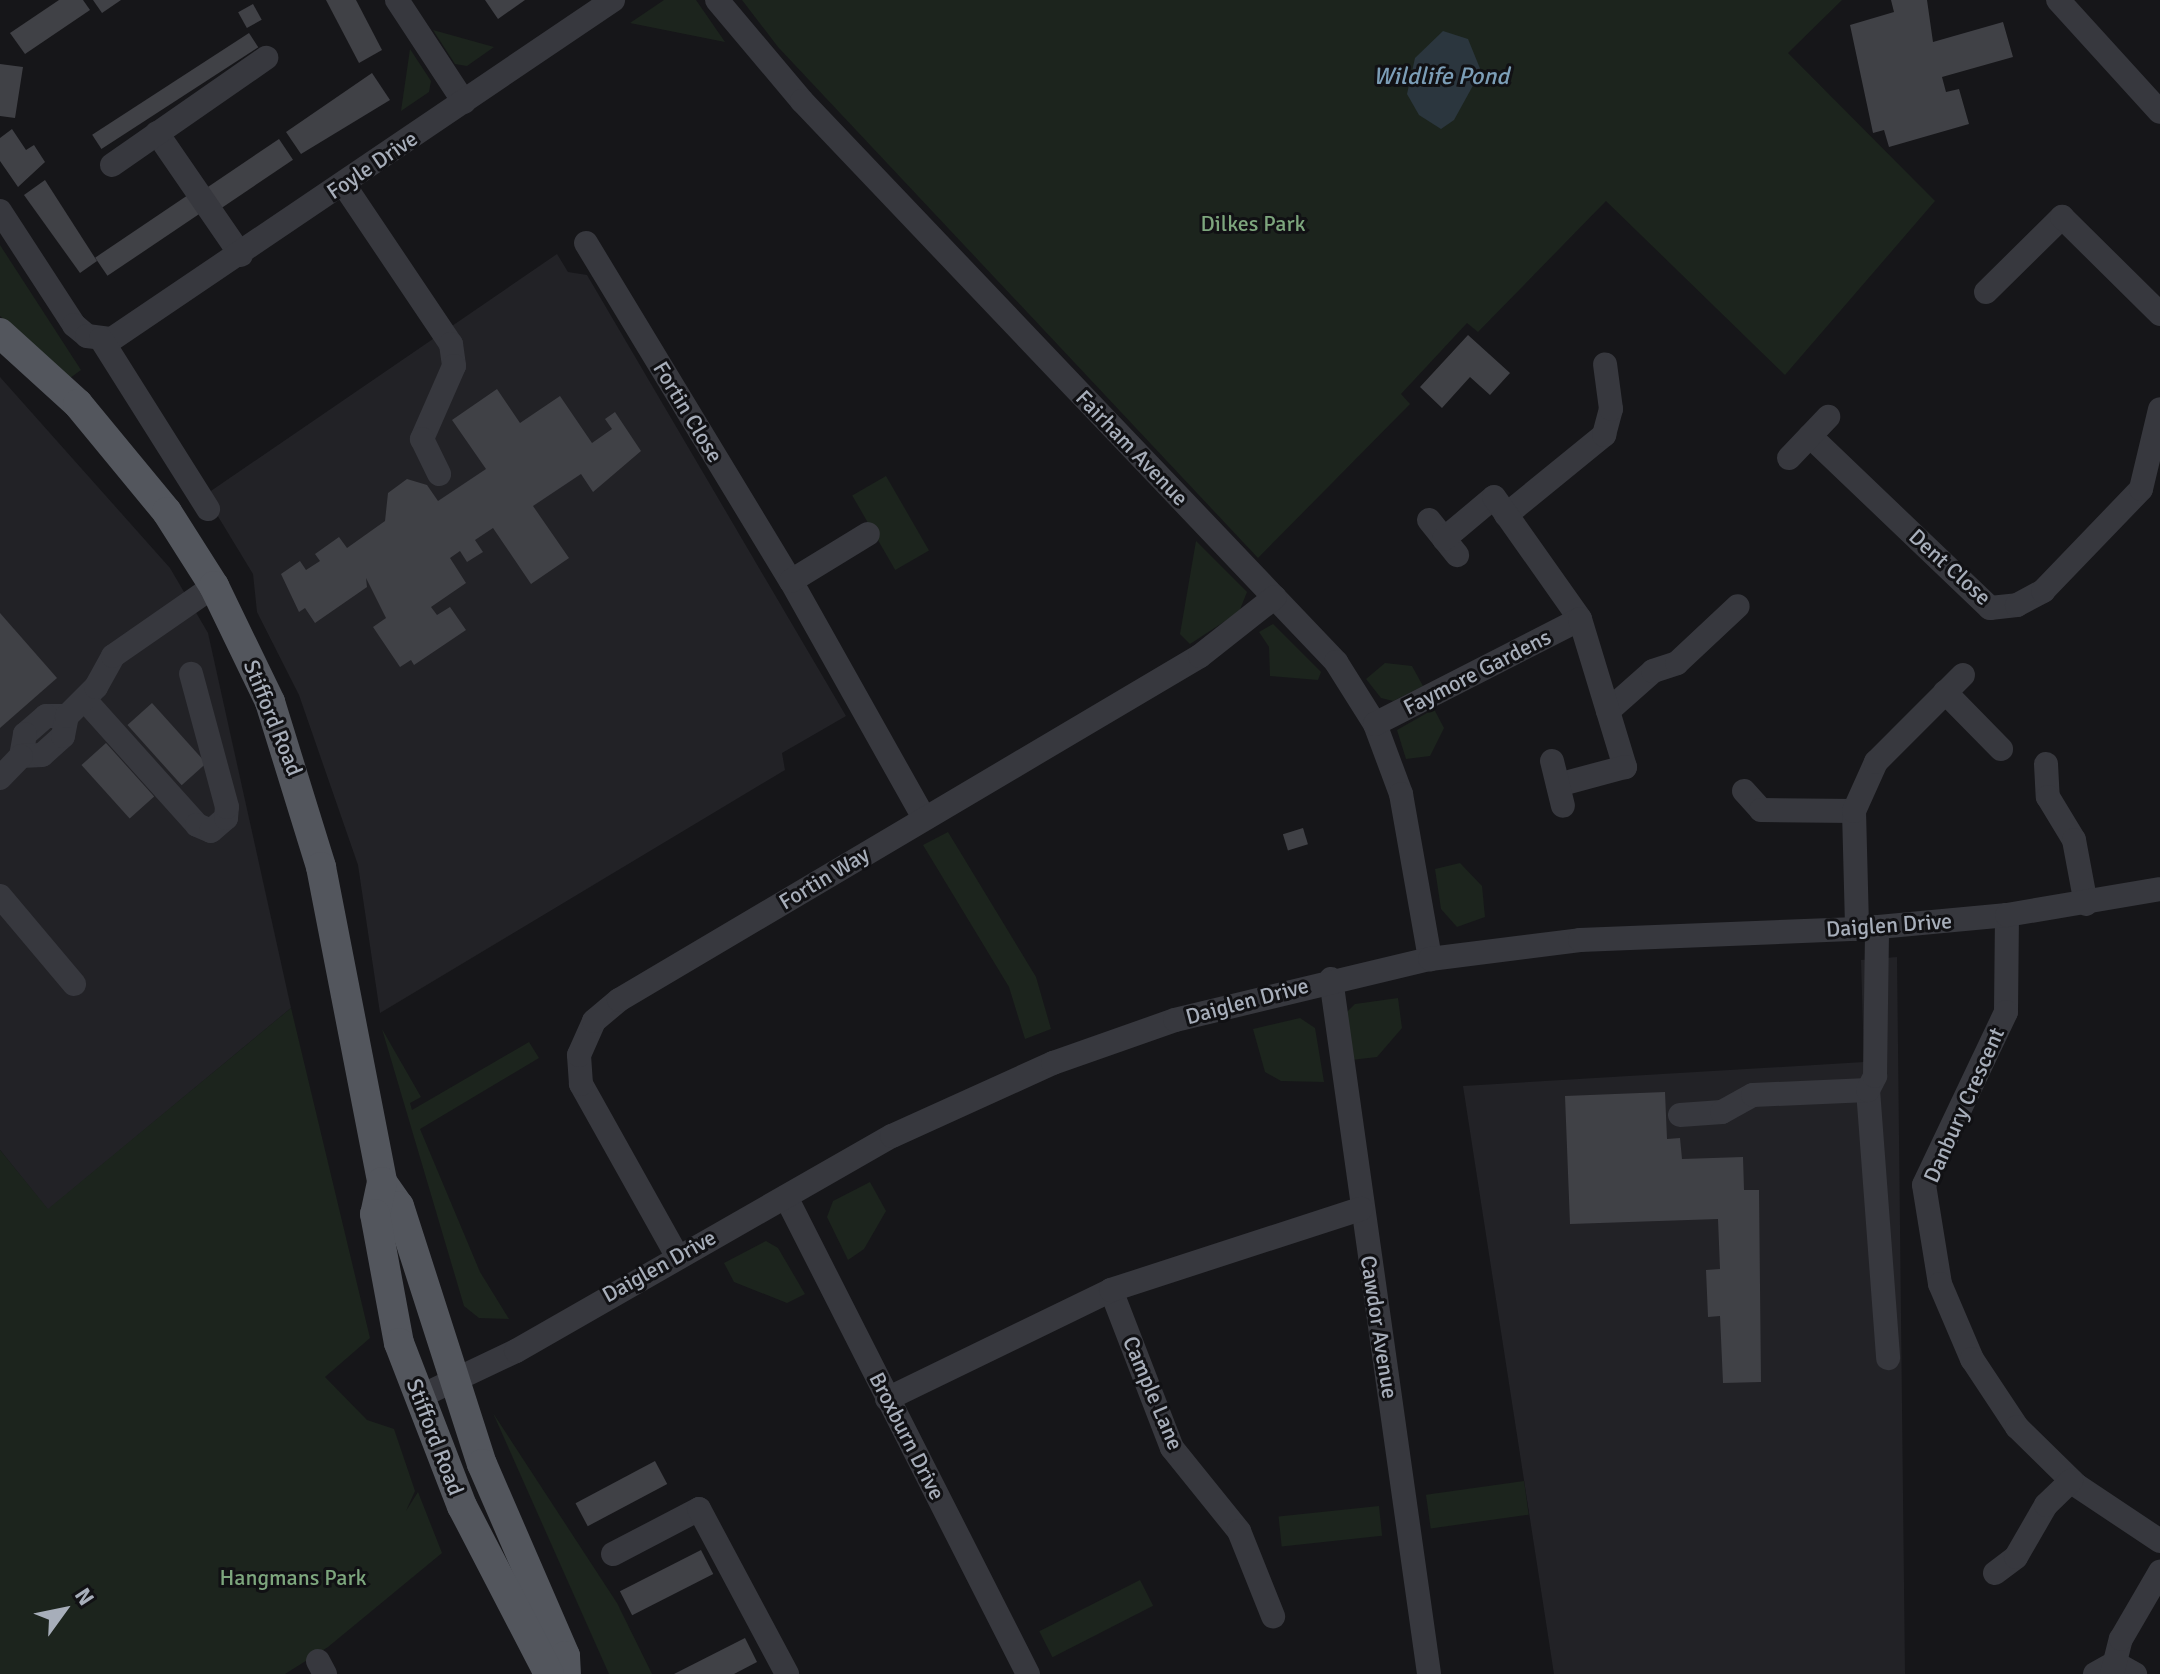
<!DOCTYPE html>
<style>
body{margin:0}
#map{position:relative;width:2160px;height:1674px;overflow:hidden;background:#161619;font-family:Signika,sans-serif}
div>[style]{position:absolute}
[style*='--x']{left:calc(var(--x)*1px);top:calc(var(--y)*1px);width:calc(var(--w)*1px);rotate:calc(var(--a)*1deg)}
.built>*{inset:0;background:#222226}
.green>*{inset:0;background:#1c241d;transform-origin:0 0}
.water>*{inset:0;background:#2b363e}
.building>*{inset:0;background:#404146;transform-origin:0 0}
.minor>*{height:24px;margin:-12px;padding:0 12px;transform-origin:12px;border-radius:12px;background:#37383e}
.major>*{height:30px;margin:-15px;padding:0 15px;transform-origin:15px;border-radius:15px;background:#53565d}
span{translate:-50% -50%;white-space:nowrap;text-align:center;line-height:1.15;-webkit-text-stroke:6px #111114;paint-order:stroke}
.street-label{font-size:22px;color:#a7aeba}
.park-label{font-size:22px;color:#7da67d}
.water-label{font-size:24px;color:#7c9eb7;font-style:italic}
.north{position:absolute;left:24px;top:1570px;width:80px;height:80px;-webkit-text-stroke:6px #111114;paint-order:stroke;rotate:57deg;font-size:22px;font-weight:700;line-height:32px;text-align:center;color:#a7aeba}
.north::after{content:'';display:block;margin:auto;width:28px;height:36px;background:#a7aeba;clip-path:polygon(50% 0,100% 100%,50% 72%,0 100%)}
</style>
<div id="map">
<div class="built">
<i style="clip-path:polygon(557px 254px,568px 272px,587px 275px,846px 716px,782px 753px,785px 770px,380px 1013px,358px 865px,299px 695px,257px 612px,253px 574px,205px 495px)"></i>
<i style="clip-path:polygon(0 377px,170px 568px,208px 633px,291px 1008px,48px 1210px,0 1150px)"></i>
<i style="clip-path:polygon(1897px 957px,1905px 1674px,1554px 1674px,1463px 1086px,1864px 1062px,1861px 960px)"></i>
</div>
<div class="green">
<i style="clip-path:polygon(664px 0,696px 0,725px 42px,630px 23px)"></i>
<i style="clip-path:polygon(742px 0,1842px 0,1788px 53px,1935px 201px,1785px 375px,1606px 201px,1478px 332px,1467px 323px,1401px 394px,1410px 404px,1258px 558px,778px 47px)"></i>
<i style="clip-path:polygon(433px 30px,494px 47px,467px 66px,455px 64px)"></i>
<i style="clip-path:polygon(410px 49px,431px 81px,429px 92px,401px 111px)"></i>
<i style="clip-path:polygon(0 245px,81px 370px,70px 378px,0 316px)"></i>
<i style="left:886px;top:476px;width:86px;height:39px;rotate:60deg"></i>
<i style="clip-path:polygon(1196px 541px,1247px 592px,1239px 612px,1190px 644px,1180px 634px)"></i>
<i style="clip-path:polygon(1273px 624px,1321px 672px,1318px 680px,1270px 676px,1269px 647px,1259px 632px)"></i>
<i style="clip-path:polygon(1385px 663px,1412px 666px,1423px 686px,1393px 701px,1381px 698px,1366px 679px)"></i>
<i style="clip-path:polygon(1434px 709px,1444px 728px,1430px 756px,1406px 759px,1397px 730px)"></i>
<i style="clip-path:polygon(948px 832px,1036px 977px,1051px 1029px,1025px 1039px,1009px 987px,923px 845px)"></i>
<i style="clip-path:polygon(1460px 863px,1482px 886px,1485px 917px,1457px 927px,1441px 909px,1435px 869px)"></i>
<i style="clip-path:polygon(1398px 998px,1402px 1028px,1377px 1057px,1351px 1060px,1344px 1015px,1355px 1004px)"></i>
<i style="clip-path:polygon(291px 1008px,370px 1338px,325px 1377px,367px 1420px,394px 1429px,415px 1491px,406px 1511px,418px 1492px,442px 1553px,328px 1647px,285px 1674px,0 1674px,0 1150px,48px 1209px)"></i>
<i style="clip-path:polygon(1300px 1018px,1315px 1028px,1324px 1082px,1281px 1081px,1265px 1072px,1253px 1029px)"></i>
<i style="clip-path:polygon(382px 1029px,421px 1097px,410px 1103px,412px 1110px,529px 1042px,539px 1058px,420px 1129px,480px 1272px,509px 1319px,479px 1318px,464px 1306px)"></i>
<i style="clip-path:polygon(870px 1182px,886px 1211px,864px 1249px,848px 1260px,827px 1217px,833px 1201px)"></i>
<i style="clip-path:polygon(766px 1241px,778px 1248px,805px 1294px,787px 1303px,734px 1282px,724px 1263px)"></i>
<i style="clip-path:polygon(493px 1413px,617px 1603px,652px 1674px,609px 1674px)"></i>
<i style="left:1524px;top:1481px;width:34px;height:99px;rotate:82deg"></i>
<i style="left:1379px;top:1506px;width:30px;height:101px;rotate:84deg"></i>
<i style="left:1140px;top:1580px;width:29px;height:113px;rotate:63deg"></i>
</div>
<div class="water">
<i style="clip-path:polygon(1443px 31px,1468px 39px,1481px 71px,1454px 120px,1441px 129px,1419px 115px,1407px 94px,1415px 58px)"></i>
</div>
<div class="building">
<i style="clip-path:polygon(59px 0,83px 0,90px 10px,25px 54px,10px 33px)"></i>
<i style="clip-path:polygon(93px 0,121px 0,102px 13px)"></i>
<i style="clip-path:polygon(326px 0,356px 0,382px 50px,359px 63px)"></i>
<i style="clip-path:polygon(485px 0,525px 0,498px 19px)"></i>
<i style="clip-path:polygon(1891px 0,1927px 0,1933px 42px,2003px 22px,2013px 57px,1942px 77px,1946px 92px,1959px 89px,1969px 124px,1889px 147px,1884px 130px,1873px 133px,1850px 25px,1894px 12px)"></i>
<i style="left:253px;top:4px;width:18px;height:17px;rotate:61deg"></i>
<i style="left:249px;top:33px;width:17px;height:187px;rotate:57deg"></i>
<i style="clip-path:polygon(0 64px,23px 67px,15px 118px,0 116px)"></i>
<i style="clip-path:polygon(372px 73px,390px 100px,301px 154px,286px 132px)"></i>
<i style="clip-path:polygon(12px 129px,26px 150px,34px 145px,45px 162px,18px 187px,0 161px,0 138px)"></i>
<i style="left:279px;top:139px;width:25px;height:92px;rotate:56deg"></i>
<i style="clip-path:polygon(45px 180px,97px 261px,80px 273px,24px 195px)"></i>
<i style="left:188px;top:195px;width:22px;height:112px;rotate:56deg"></i>
<i style="clip-path:polygon(1468px 335px,1510px 373px,1490px 395px,1470px 377px,1442px 408px,1420px 387px)"></i>
<i style="clip-path:polygon(497px 389px,520px 423px,560px 396px,592px 443px,612px 429px,605px 419px,615px 412px,641px 451px,593px 492px,581px 474px,533px 506px,569px 558px,531px 584px,493px 528px,475px 540px,483px 552px,467px 562px,460px 551px,450px 558px,466px 583px,431px 607px,437px 615px,450px 607px,466px 630px,414px 665px,411px 660px,400px 667px,373px 627px,386px 618px,366px 578px,367px 587px,315px 623px,305px 608px,299px 612px,281px 574px,300px 561px,306px 570px,320px 561px,315px 554px,339px 537px,347px 548px,385px 521px,388px 493px,407px 479px,427px 485px,438px 501px,486px 469px,452px 420px)"></i>
<i style="clip-path:polygon(0 613px,57px 678px,0 728px)"></i>
<i style="left:152px;top:703px;width:81px;height:33px;rotate:48deg"></i>
<i style="left:106px;top:743px;width:72px;height:33px;rotate:48deg"></i>
<i style="left:1303px;top:828px;width:17px;height:21px;rotate:73deg"></i>
<i style="clip-path:polygon(1665px 1092px,1667px 1139px,1680px 1138px,1682px 1159px,1743px 1157px,1744px 1190px,1759px 1190px,1761px 1382px,1723px 1383px,1720px 1316px,1708px 1317px,1706px 1270px,1720px 1269px,1718px 1219px,1570px 1224px,1565px 1096px)"></i>
<i style="left:655px;top:1461px;width:26px;height:90px;rotate:62deg"></i>
<i style="left:701px;top:1550px;width:27px;height:91px;rotate:63deg"></i>
<i style="clip-path:polygon(745px 1638px,757px 1662px,734px 1674px,674px 1674px)"></i>
</div>
<div class="minor">
<i style="--x:397;--y:0;--w:122;--a:56.7"></i>
<i style="--x:717;--y:0;--w:132;--a:49.9"></i>
<i style="--x:802;--y:101;--w:775;--a:46.41"></i>
<i style="--x:1336;--y:662;--w:73;--a:57.8"></i>
<i style="--x:1375;--y:724;--w:75;--a:69.6"></i>
<i style="--x:1401;--y:794;--w:168;--a:80"></i>
<i style="--x:2058;--y:0;--w:151;--a:47.7"></i>
<i style="--x:157;--y:133;--w:148;--a:55.5"></i>
<i style="--x:112;--y:165;--w:188;--a:-34.8"></i>
<i style="--x:344;--y:185;--w:192;--a:56.1"></i>
<i style="--x:451;--y:344;--w:22;--a:82"></i>
<i style="--x:454;--y:366;--w:80;--a:113.7"></i>
<i style="--x:422;--y:439;--w:39;--a:64"></i>
<i style="--x:0;--y:211;--w:136;--a:57"></i>
<i style="--x:74;--y:325;--w:17;--a:40"></i>
<i style="--x:87;--y:336;--w:25;--a:7"></i>
<i style="--x:112;--y:339;--w:605;--a:-34.08"></i>
<i style="--x:586;--y:243;--w:395;--a:58.8"></i>
<i style="--x:791;--y:581;--w:272;--a:60.7"></i>
<i style="--x:1986;--y:292;--w:107;--a:-44.6"></i>
<i style="--x:2062;--y:217;--w:138;--a:44.7"></i>
<i style="--x:101;--y:339;--w:201;--a:57.8"></i>
<i style="--x:1810;--y:436;--w:249;--a:43.7"></i>
<i style="--x:1990;--y:608;--w:27;--a:-6"></i>
<i style="--x:2017;--y:605;--w:30;--a:-28"></i>
<i style="--x:2043;--y:591;--w:141;--a:-46.1"></i>
<i style="--x:2141;--y:489;--w:82;--a:-76.6"></i>
<i style="--x:1789;--y:458;--w:57;--a:-46.4"></i>
<i style="--x:1506;--y:515;--w:127;--a:-39.2"></i>
<i style="--x:1604;--y:435;--w:27;--a:-75"></i>
<i style="--x:1611;--y:409;--w:45;--a:-97.6"></i>
<i style="--x:1429;--y:520;--w:45;--a:51.3"></i>
<i style="--x:1444;--y:539;--w:65;--a:-40"></i>
<i style="--x:1494;--y:497;--w:149;--a:54.8"></i>
<i style="--x:791;--y:581;--w:90;--a:-31.4"></i>
<i style="--x:1945;--y:692;--w:80;--a:45.5"></i>
<i style="--x:85;--y:700;--w:168;--a:48.1"></i>
<i style="--x:197;--y:825;--w:15;--a:23"></i>
<i style="--x:211;--y:831;--w:20;--a:-41"></i>
<i style="--x:226;--y:818;--w:11;--a:-85"></i>
<i style="--x:227;--y:807;--w:138;--a:-105.1"></i>
<i style="--x:1608;--y:711;--w:60;--a:-41.6"></i>
<i style="--x:1653;--y:671;--w:25;--a:-18"></i>
<i style="--x:1677;--y:663;--w:83;--a:-43.1"></i>
<i style="--x:67;--y:716;--w:21;--a:180"></i>
<i style="--x:46;--y:716;--w:28;--a:139"></i>
<i style="--x:25;--y:734;--w:22;--a:100"></i>
<i style="--x:21;--y:756;--w:21;--a:-3"></i>
<i style="--x:42;--y:755;--w:28;--a:-42"></i>
<i style="--x:63;--y:736;--w:20;--a:-79"></i>
<i style="--x:67;--y:716;--w:41;--a:-45"></i>
<i style="--x:96;--y:687;--w:35;--a:-61"></i>
<i style="--x:113;--y:656;--w:123;--a:-34.7"></i>
<i style="--x:1375;--y:724;--w:230;--a:-27.1"></i>
<i style="--x:1580;--y:619;--w:155;--a:73.1"></i>
<i style="--x:1625;--y:767;--w:69;--a:165"></i>
<i style="--x:1552;--y:761;--w:46;--a:76.3"></i>
<i style="--x:2046;--y:764;--w:33;--a:87"></i>
<i style="--x:2048;--y:797;--w:50;--a:58.8"></i>
<i style="--x:2074;--y:840;--w:65;--a:79.4"></i>
<i style="--x:0;--y:778;--w:30;--a:-46"></i>
<i style="--x:1744;--y:791;--w:25;--a:48"></i>
<i style="--x:1761;--y:810;--w:93;--a:0.6"></i>
<i style="--x:1854;--y:811;--w:118;--a:88.5"></i>
<i style="--x:1854;--y:811;--w:54;--a:-65.8"></i>
<i style="--x:1876;--y:762;--w:123;--a:-45"></i>
<i style="--x:0;--y:896;--w:115;--a:49.9"></i>
<i style="--x:2007;--y:915;--w:97;--a:90.6"></i>
<i style="--x:2006;--y:1012;--w:191;--a:115.4"></i>
<i style="--x:1924;--y:1185;--w:100;--a:80.8"></i>
<i style="--x:1940;--y:1284;--w:82;--a:66.9"></i>
<i style="--x:1972;--y:1359;--w:82;--a:56.5"></i>
<i style="--x:2017;--y:1427;--w:83;--a:44.5"></i>
<i style="--x:2076;--y:1485;--w:101;--a:33.7"></i>
<i style="--x:1331;--y:979;--w:702;--a:81.97"></i>
<i style="--x:1868;--y:1090;--w:269;--a:85.7"></i>
<i style="--x:1680;--y:1115;--w:42;--a:-4.1"></i>
<i style="--x:1722;--y:1112;--w:35;--a:-29"></i>
<i style="--x:1753;--y:1095;--w:115;--a:-2.5"></i>
<i style="--x:1868;--y:1090;--w:16;--a:-63"></i>
<i style="--x:1875;--y:1076;--w:149;--a:-89.2"></i>
<i style="--x:786;--y:1197;--w:535;--a:63.1"></i>
<i style="--x:676;--y:1254;--w:195;--a:-119.2"></i>
<i style="--x:581;--y:1084;--w:29;--a:-94"></i>
<i style="--x:579;--y:1055;--w:37;--a:-66"></i>
<i style="--x:594;--y:1021;--w:33;--a:-40"></i>
<i style="--x:619;--y:1000;--w:675;--a:-30.63"></i>
<i style="--x:1200;--y:656;--w:95;--a:-38.2"></i>
<i style="--x:1111;--y:1290;--w:169;--a:68.9"></i>
<i style="--x:1172;--y:1448;--w:107;--a:51.1"></i>
<i style="--x:1239;--y:1531;--w:92;--a:68.2"></i>
<i style="--x:419;--y:1397;--w:107;--a:-25.4"></i>
<i style="--x:516;--y:1351;--w:433;--a:-29.8"></i>
<i style="--x:892;--y:1136;--w:177;--a:-24.4"></i>
<i style="--x:1053;--y:1063;--w:129;--a:-19.4"></i>
<i style="--x:1175;--y:1020;--w:262;--a:-13.5"></i>
<i style="--x:1430;--y:959;--w:151;--a:-7.2"></i>
<i style="--x:1580;--y:940;--w:277;--a:-2.3"></i>
<i style="--x:1857;--y:929;--w:151;--a:-5.3"></i>
<i style="--x:2007;--y:915;--w:155;--a:-9.6"></i>
<i style="--x:887;--y:1399;--w:249;--a:-25.9"></i>
<i style="--x:1111;--y:1290;--w:263;--a:-18"></i>
<i style="--x:613;--y:1554;--w:97;--a:-27.6"></i>
<i style="--x:699;--y:1509;--w:187;--a:61.9"></i>
<i style="--x:1995;--y:1573;--w:26;--a:-37"></i>
<i style="--x:2016;--y:1557;--w:60;--a:-60"></i>
<i style="--x:2046;--y:1505;--w:35;--a:-44"></i>
<i style="--x:318;--y:1661;--w:15;--a:62"></i>
<i style="--x:2095;--y:1674;--w:23;--a:-29"></i>
<i style="--x:2115;--y:1663;--w:23;--a:29"></i>
<i style="--x:2112;--y:1674;--w:36;--a:-76"></i>
<i style="--x:2121;--y:1639;--w:78;--a:-59.8"></i>
</div>
<div class="major">
<i style="--x:0;--y:333;--w:105;--a:42.3"></i>
<i style="--x:78;--y:404;--w:140;--a:50.5"></i>
<i style="--x:167;--y:512;--w:88;--a:57.6"></i>
<i style="--x:214;--y:586;--w:129;--a:64.2"></i>
<i style="--x:270;--y:702;--w:173;--a:72.8"></i>
<i style="--x:321;--y:867;--w:321;--a:79"></i>
<i style="--x:382;--y:1182;--w:29;--a:55"></i>
<i style="--x:399;--y:1206;--w:271;--a:72.2"></i>
<i style="--x:482;--y:1464;--w:209;--a:66.6"></i>
<i style="--x:565;--y:1656;--w:18;--a:87"></i>
<i style="--x:382;--y:1182;--w:33;--a:102"></i>
<i style="--x:375;--y:1214;--w:131;--a:79.5"></i>
<i style="--x:399;--y:1343;--w:175;--a:68.9"></i>
<i style="--x:462;--y:1506;--w:189;--a:62.6"></i>
</div>
<div class="street-label">
<span style="left:372px;top:165px;rotate:-34deg">Foyle Drive</span>
<span style="left:688px;top:412px;rotate:59deg">Fortin Close</span>
<span style="left:1132px;top:448px;rotate:46deg">Fairham Avenue</span>
<span style="left:1950px;top:567px;rotate:42deg">Dent Close</span>
<span style="left:1477px;top:672px;rotate:-27deg">Faymore Gardens</span>
<span style="left:273px;top:718px;rotate:68deg">Stifford Road</span>
<span style="left:824px;top:878px;rotate:-31deg">Fortin Way</span>
<span style="left:1889px;top:925px;rotate:-4deg">Daiglen Drive</span>
<span style="left:1247px;top:1001px;rotate:-15deg">Daiglen Drive</span>
<span style="left:1964px;top:1105px;rotate:-66deg">Danbury Crescent</span>
<span style="left:659px;top:1266px;rotate:-29deg">Daiglen Drive</span>
<span style="left:1379px;top:1327px;rotate:81deg">Cawdor Avenue</span>
<span style="left:1153px;top:1393px;rotate:67deg">Cample Lane</span>
<span style="left:907px;top:1436px;rotate:63deg">Broxburn Drive</span>
<span style="left:435px;top:1437px;rotate:69deg">Stifford Road</span>
</div>
<div class="park-label">
<span style="left:1253px;top:224px">Dilkes Park</span>
<span style="left:293px;top:1578px">Hangmans Park</span>
</div>
<div class="water-label">
<span style="left:1441px;top:77px">Wildlife Pond</span>
</div>
<div class="north">N</div>
</div>
